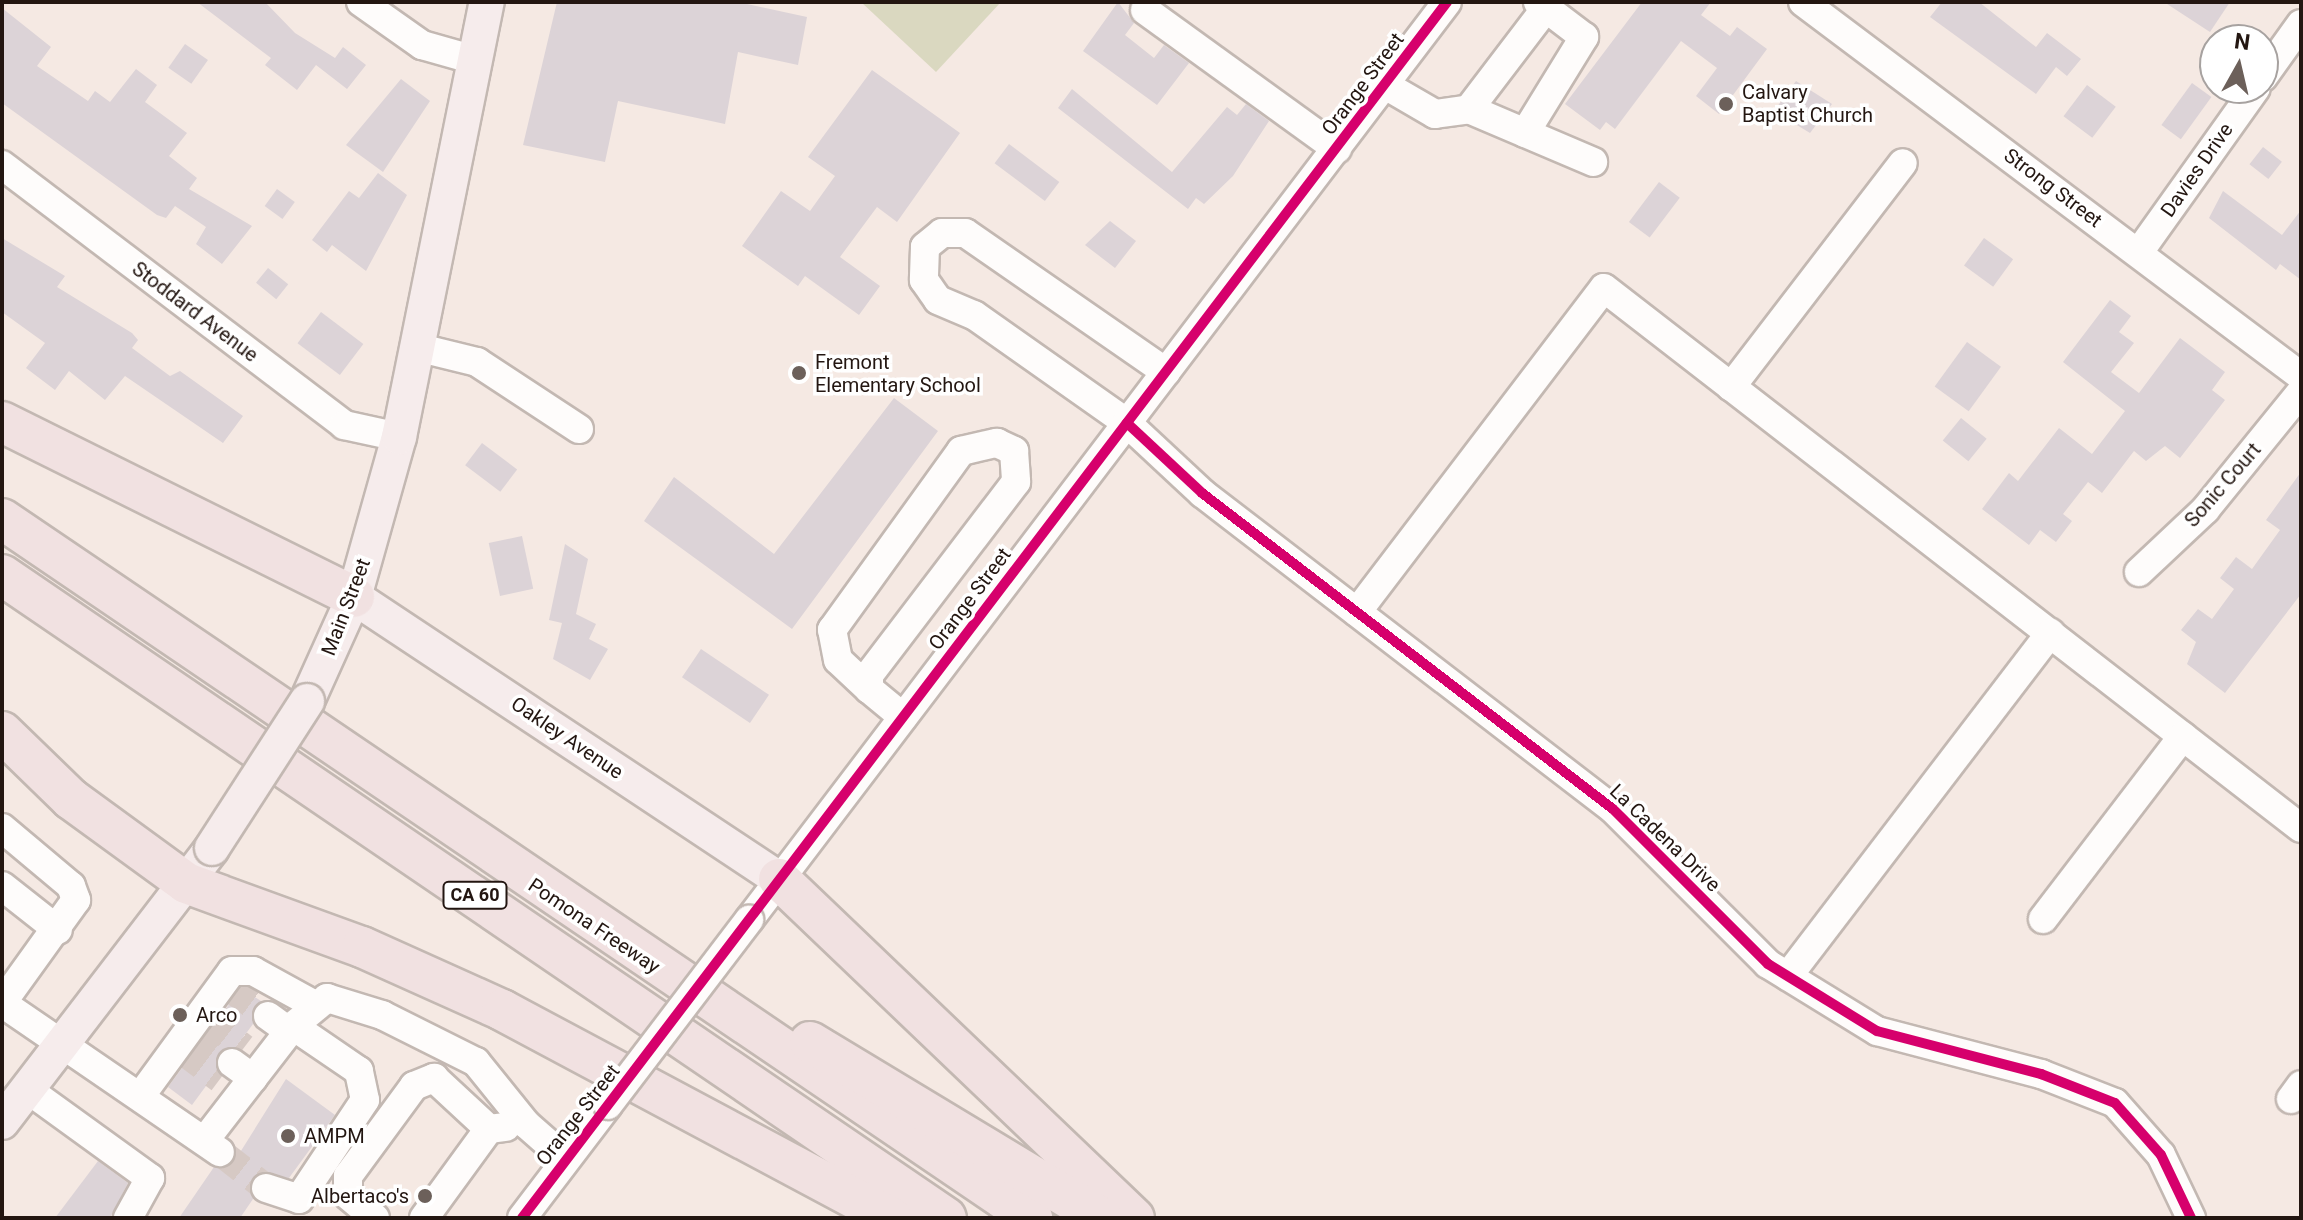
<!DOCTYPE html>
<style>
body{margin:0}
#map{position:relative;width:2303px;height:1220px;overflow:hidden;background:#f5e9e3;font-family:Roboto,sans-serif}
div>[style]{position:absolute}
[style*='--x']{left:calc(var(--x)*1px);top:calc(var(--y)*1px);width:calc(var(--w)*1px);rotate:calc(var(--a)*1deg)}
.green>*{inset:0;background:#dad8c0}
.building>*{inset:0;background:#dcd3d7;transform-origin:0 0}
.minor-tunnel>*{height:28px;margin-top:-14px;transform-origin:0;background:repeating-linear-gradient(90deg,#d6c9c4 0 28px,transparent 0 42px)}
.roads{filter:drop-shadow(2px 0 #c3b8b2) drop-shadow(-2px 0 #c3b8b2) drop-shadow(0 2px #c3b8b2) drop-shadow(0 -2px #c3b8b2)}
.minor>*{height:28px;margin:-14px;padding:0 14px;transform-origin:14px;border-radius:14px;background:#fefcfb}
.major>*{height:34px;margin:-17px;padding:0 17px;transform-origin:17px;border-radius:17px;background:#f6ecec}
.highway>*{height:40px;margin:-20px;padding:0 20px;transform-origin:20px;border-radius:20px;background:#f1e1e1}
.bridges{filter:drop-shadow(2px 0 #c3b8b2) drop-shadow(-2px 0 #c3b8b2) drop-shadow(0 2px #c3b8b2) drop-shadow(0 -2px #c3b8b2)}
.minor-bridge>*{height:28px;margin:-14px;padding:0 14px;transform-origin:14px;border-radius:14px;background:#fefcfb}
.major-bridge>*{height:34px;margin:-17px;padding:0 17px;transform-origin:17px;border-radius:17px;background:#f6ecec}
.cycleway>*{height:10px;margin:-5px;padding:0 5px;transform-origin:5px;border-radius:5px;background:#d6006c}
.dots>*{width:22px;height:22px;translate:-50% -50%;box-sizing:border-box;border:4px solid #fff;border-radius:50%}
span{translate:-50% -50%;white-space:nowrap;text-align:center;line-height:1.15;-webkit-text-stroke:7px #fff;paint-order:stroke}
.shield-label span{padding:2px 6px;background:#fff;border:2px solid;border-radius:6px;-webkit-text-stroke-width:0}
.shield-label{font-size:18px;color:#231611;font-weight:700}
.street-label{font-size:20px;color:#231611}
.poi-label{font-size:20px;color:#231611}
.left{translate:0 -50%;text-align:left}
.right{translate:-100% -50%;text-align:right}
.frame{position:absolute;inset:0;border:4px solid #231611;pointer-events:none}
.north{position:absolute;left:2199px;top:24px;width:80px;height:80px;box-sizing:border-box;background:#fff;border:2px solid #a7a2a0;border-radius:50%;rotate:8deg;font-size:22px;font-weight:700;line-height:32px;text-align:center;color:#231611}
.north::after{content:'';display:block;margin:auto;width:28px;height:36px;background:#6c605a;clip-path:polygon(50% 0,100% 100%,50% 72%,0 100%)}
</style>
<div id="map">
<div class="green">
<i style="clip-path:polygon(861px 2px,1001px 2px,936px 72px)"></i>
</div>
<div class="building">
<i style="clip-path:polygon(197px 2px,265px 2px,295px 33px,335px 58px,343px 47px,366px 65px,347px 89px,316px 65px,297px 90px,265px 65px,271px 58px)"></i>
<i style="clip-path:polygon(557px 2px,738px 2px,807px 17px,798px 65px,738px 52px,725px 124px,618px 101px,605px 162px,523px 145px)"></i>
<i style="clip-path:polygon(1118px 2px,1134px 23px,1125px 35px,1154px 58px,1164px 45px,1189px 63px,1157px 105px,1083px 51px)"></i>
<i style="clip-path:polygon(1642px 2px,1711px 2px,1701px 15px,1730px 36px,1737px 27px,1767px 49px,1719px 114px,1696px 96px,1717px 68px,1681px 41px,1615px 129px,1606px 122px,1600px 130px,1565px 104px)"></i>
<i style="clip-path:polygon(1942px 2px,1979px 2px,2036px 47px,2047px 33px,2081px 59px,2067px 76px,2056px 67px,2036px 94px,1930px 17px)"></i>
<i style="clip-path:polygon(2164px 2px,2230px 2px,2210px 32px)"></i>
<i style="clip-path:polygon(2px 8px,51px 47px,37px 66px,88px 101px,95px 91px,110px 102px,136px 69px,157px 85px,145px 102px,187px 133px,169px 156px,197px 178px,189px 189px,252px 226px,222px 264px,196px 244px,206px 227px,175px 206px,166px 218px,157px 215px,2px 103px)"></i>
<i style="left:185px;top:44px;width:28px;height:29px;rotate:35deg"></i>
<i style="clip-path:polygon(872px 70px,960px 133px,897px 222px,877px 207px,840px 257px,880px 286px,859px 315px,805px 276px,798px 286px,742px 246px,781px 191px,810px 211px,835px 176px,808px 157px)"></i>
<i style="clip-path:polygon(401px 79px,430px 101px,383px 172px,346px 145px)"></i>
<i style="clip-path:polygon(1796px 81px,1832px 104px,1810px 133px,1774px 111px)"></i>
<i style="left:2192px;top:83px;width:24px;height:52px;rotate:36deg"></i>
<i style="left:2087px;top:85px;width:36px;height:39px;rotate:37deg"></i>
<i style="clip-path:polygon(1072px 89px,1172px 172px,1227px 107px,1237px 115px,1246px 104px,1269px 121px,1233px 176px,1204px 204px,1196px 198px,1188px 209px,1058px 108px)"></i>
<i style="left:1009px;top:144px;width:63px;height:24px;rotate:37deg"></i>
<i style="left:2263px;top:147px;width:24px;height:22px;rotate:38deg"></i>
<i style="clip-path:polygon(378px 173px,407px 195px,366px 271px,332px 245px,327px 252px,312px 240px,349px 191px,359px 198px)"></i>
<i style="left:1659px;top:182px;width:26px;height:50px;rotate:37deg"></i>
<i style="left:277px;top:189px;width:22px;height:21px;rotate:36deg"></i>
<i style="clip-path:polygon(2223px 191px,2282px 235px,2301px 210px,2301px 280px,2280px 264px,2276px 270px,2209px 218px)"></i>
<i style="clip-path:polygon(1110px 221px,1136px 241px,1115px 268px,1085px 245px)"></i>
<i style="clip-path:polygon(2px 238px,65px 276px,57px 287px,132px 333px,138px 340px,132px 348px,170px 376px,180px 371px,243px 416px,223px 443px,125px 376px,105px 400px,69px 371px,55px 390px,26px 368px,45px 343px,2px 312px)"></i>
<i style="left:1984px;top:238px;width:36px;height:34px;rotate:36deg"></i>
<i style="left:268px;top:268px;width:26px;height:19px;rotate:39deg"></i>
<i style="clip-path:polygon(2110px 300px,2131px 316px,2119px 332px,2134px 343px,2111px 372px,2139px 393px,2180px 338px,2225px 372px,2212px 390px,2225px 400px,2180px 458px,2165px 446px,2146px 461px,2134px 451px,2102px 493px,2088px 482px,2063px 514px,2072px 521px,2056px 542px,2040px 530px,2029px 545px,1982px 509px,2009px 473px,2018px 481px,2059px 428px,2092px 454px,2125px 411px,2063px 362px)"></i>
<i style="left:321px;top:312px;width:53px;height:39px;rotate:37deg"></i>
<i style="left:1967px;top:342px;width:42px;height:55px;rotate:36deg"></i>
<i style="clip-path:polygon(894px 398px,938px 431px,792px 629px,644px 521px,674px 477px,774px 554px)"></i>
<i style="left:1961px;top:418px;width:33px;height:29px;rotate:39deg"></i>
<i style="left:482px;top:443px;width:44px;height:28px;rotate:37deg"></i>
<i style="clip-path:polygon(2301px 472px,2301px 594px,2225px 693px,2187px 664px,2196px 642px,2181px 630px,2198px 609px,2212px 619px,2234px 589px,2220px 578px,2236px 557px,2252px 569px,2280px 530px,2266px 520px)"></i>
<i style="left:522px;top:536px;width:54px;height:34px;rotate:78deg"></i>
<i style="clip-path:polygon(565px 544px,588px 559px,576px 614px,596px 624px,589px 639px,608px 649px,590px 680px,553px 659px,562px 623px,549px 620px)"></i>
<i style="left:701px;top:649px;width:82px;height:34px;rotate:34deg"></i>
<i style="clip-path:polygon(241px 988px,261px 1001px,253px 1024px,236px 1047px,219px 1053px,217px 1071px,192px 1105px,168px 1087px)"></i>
<i style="clip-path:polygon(286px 1079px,335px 1115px,289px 1178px,255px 1175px,253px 1199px,240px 1218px,179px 1218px,214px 1167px,234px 1162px)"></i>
<i style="clip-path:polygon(98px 1161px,128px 1183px,110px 1218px,55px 1218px)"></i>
</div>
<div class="minor-tunnel">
<i style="--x:228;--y:987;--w:49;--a:35.9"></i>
<i style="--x:205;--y:1018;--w:49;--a:37.6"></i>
<i style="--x:192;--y:1033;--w:50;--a:36.9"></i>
<i style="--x:180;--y:1049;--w:50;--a:36.9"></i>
<i style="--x:220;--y:1152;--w:58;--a:38"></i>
</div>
<div class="roads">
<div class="minor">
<i style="--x:361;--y:2;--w:75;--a:35.2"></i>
<i style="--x:422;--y:45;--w:55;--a:15.8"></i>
<i style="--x:1803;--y:2;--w:623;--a:36.91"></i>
<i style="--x:1145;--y:10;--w:237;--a:35.9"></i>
<i style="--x:2263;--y:77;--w:65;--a:-54.4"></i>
<i style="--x:1385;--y:85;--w:58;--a:30.1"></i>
<i style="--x:1435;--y:114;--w:34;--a:-8"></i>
<i style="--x:1469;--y:109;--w:135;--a:23.1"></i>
<i style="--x:1469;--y:109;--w:127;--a:-52.7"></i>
<i style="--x:1525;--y:133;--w:113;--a:-58.4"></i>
<i style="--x:1584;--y:37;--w:58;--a:-142.7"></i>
<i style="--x:2;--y:165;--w:430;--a:37.2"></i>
<i style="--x:344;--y:425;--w:56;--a:12.3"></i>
<i style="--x:2139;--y:252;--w:201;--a:-54.5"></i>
<i style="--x:416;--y:347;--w:63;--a:13.8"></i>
<i style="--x:477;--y:362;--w:122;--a:33.3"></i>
<i style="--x:1166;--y:372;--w:244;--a:-145.3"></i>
<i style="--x:965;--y:233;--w:23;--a:180"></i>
<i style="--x:942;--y:233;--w:22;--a:141"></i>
<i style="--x:925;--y:247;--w:33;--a:92"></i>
<i style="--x:924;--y:280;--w:24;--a:55"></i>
<i style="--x:938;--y:300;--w:39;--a:23"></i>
<i style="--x:974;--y:315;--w:187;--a:35.2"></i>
<i style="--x:1127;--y:423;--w:103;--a:43"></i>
<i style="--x:1202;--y:493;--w:518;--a:37.56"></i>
<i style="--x:1613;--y:809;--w:219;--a:45"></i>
<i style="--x:1768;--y:964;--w:128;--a:31.6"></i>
<i style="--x:1877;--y:1031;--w:170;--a:14.7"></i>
<i style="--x:2041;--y:1074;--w:79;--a:21.4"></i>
<i style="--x:2115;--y:1103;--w:69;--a:48.5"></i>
<i style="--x:2161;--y:1155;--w:70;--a:64.5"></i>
<i style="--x:1731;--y:387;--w:282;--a:-52.5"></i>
<i style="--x:2139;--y:572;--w:91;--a:-43.2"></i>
<i style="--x:2205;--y:510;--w:152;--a:-50.9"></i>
<i style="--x:1357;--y:612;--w:407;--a:-52.7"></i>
<i style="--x:1604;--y:288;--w:882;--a:37.77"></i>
<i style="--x:869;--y:689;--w:42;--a:-136.9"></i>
<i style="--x:838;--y:660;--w:31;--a:-101"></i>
<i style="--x:832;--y:630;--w:221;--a:-54.2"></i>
<i style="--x:961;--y:451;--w:37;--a:-13"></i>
<i style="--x:997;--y:443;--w:19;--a:25"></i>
<i style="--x:1014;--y:451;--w:31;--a:86"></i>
<i style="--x:1016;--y:482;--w:243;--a:127.3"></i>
<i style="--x:869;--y:675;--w:14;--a:90"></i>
<i style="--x:869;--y:689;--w:44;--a:39.5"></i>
<i style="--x:2;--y:828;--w:90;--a:40"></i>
<i style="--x:71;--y:886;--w:15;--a:70"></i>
<i style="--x:76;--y:900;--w:127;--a:125.7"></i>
<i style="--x:2;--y:886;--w:71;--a:38.2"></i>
<i style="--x:2043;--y:919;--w:230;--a:-52.6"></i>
<i style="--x:749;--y:920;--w:1153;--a:-52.75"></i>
<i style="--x:1788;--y:976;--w:432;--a:-52.6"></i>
<i style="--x:2;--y:1003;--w:264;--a:34.4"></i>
<i style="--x:268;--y:1016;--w:26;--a:36"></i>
<i style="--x:232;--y:1063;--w:26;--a:36"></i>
<i style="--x:27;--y:1089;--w:152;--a:35.9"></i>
<i style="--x:150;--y:1178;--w:46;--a:118.8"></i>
<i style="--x:142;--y:1094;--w:152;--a:-53.8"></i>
<i style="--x:232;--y:971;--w:21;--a:0"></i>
<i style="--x:253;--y:971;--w:68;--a:28.8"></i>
<i style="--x:2291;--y:1099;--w:17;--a:-54"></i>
<i style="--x:205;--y:1140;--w:144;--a:-52.3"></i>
<i style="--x:266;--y:1188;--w:35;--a:18"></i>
<i style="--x:299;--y:1199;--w:119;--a:-56.3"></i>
<i style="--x:365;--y:1100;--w:30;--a:-102"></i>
<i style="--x:359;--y:1071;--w:80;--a:-145.7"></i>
<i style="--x:293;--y:1026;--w:44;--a:-39.5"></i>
<i style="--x:327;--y:998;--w:58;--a:17.2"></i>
<i style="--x:382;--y:1015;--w:105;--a:26.6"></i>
<i style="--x:476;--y:1062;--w:80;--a:51.1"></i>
<i style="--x:526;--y:1124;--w:53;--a:41.2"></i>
<i style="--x:375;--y:1218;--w:35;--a:-140"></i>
<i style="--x:348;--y:1195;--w:19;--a:-90"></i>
<i style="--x:348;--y:1176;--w:112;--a:-53.7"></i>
<i style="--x:414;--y:1086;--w:22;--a:-22"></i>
<i style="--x:434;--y:1078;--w:75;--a:42.8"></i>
<i style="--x:424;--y:1218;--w:110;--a:-53.9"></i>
<i style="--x:489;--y:1129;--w:17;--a:-7"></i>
<i style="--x:522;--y:1218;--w:142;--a:-52.7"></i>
</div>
<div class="major">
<i style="--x:354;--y:597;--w:510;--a:33.57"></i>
<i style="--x:307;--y:701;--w:114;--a:-65.7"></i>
<i style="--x:354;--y:597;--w:166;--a:-74.3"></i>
<i style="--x:399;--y:437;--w:444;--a:-78.6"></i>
<i style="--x:2;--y:1122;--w:345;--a:-52.5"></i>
</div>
<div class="highway">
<i style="--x:2;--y:422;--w:393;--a:26.4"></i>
<i style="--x:2;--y:519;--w:1245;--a:34.16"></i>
<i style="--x:2;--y:575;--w:1142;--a:34.26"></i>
<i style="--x:2;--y:732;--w:96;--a:44.2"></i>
<i style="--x:71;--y:799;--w:142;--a:36.1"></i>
<i style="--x:186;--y:883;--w:187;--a:20"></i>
<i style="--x:362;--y:947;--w:154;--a:24.2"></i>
<i style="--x:502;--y:1010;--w:442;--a:28.1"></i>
<i style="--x:779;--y:879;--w:491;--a:43.7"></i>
<i style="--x:810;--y:1042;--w:341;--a:31.1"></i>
</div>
</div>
<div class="bridges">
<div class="minor-bridge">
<i style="--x:608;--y:1105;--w:233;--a:-52.7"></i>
</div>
<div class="major-bridge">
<i style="--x:212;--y:848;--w:175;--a:-57.1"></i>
</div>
</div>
<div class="cycleway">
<i style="--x:1127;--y:423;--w:103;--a:43"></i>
<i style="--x:1202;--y:493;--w:518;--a:37.56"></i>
<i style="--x:1613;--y:809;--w:219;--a:45"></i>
<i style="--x:1768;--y:964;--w:128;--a:31.6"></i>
<i style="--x:1877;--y:1031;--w:170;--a:14.7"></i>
<i style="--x:2041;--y:1074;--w:79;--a:21.4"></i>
<i style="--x:2115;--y:1103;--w:69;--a:48.5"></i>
<i style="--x:2161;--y:1155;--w:70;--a:64.5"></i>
<i style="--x:522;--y:1218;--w:1528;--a:-52.74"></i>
</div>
<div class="dots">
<i style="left:1726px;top:104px;background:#6c605a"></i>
<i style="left:799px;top:373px;background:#6c605a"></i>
<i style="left:180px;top:1015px;background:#6c605a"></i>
<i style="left:288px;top:1136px;background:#6c605a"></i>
<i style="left:425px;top:1196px;background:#6c605a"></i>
</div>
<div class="shield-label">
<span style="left:475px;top:895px">CA 60</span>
</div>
<div class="street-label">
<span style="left:1363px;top:84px;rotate:-53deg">Orange Street</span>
<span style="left:2197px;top:170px;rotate:-55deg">Davies Drive</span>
<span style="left:2053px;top:188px;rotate:37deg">Strong Street</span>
<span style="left:195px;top:312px;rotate:37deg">Stoddard Avenue</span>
<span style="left:2223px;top:485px;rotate:-49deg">Sonic Court</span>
<span style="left:970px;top:599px;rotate:-53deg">Orange Street</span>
<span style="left:346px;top:607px;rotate:-69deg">Main Street</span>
<span style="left:567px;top:738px;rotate:34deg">Oakley Avenue</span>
<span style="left:1665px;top:838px;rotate:44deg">La Cadena Drive</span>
<span style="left:594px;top:926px;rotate:34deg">Pomona Freeway</span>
<span style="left:578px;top:1115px;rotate:-52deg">Orange Street</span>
</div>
<div class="poi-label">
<span class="left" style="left:1742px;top:104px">Calvary<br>Baptist Church</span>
<span class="left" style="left:815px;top:374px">Fremont<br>Elementary School</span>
<span class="left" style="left:196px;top:1015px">Arco</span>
<span class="left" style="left:304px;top:1136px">AMPM</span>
<span class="right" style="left:409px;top:1196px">Albertaco's</span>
</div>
<div class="frame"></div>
<div class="north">N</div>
</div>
